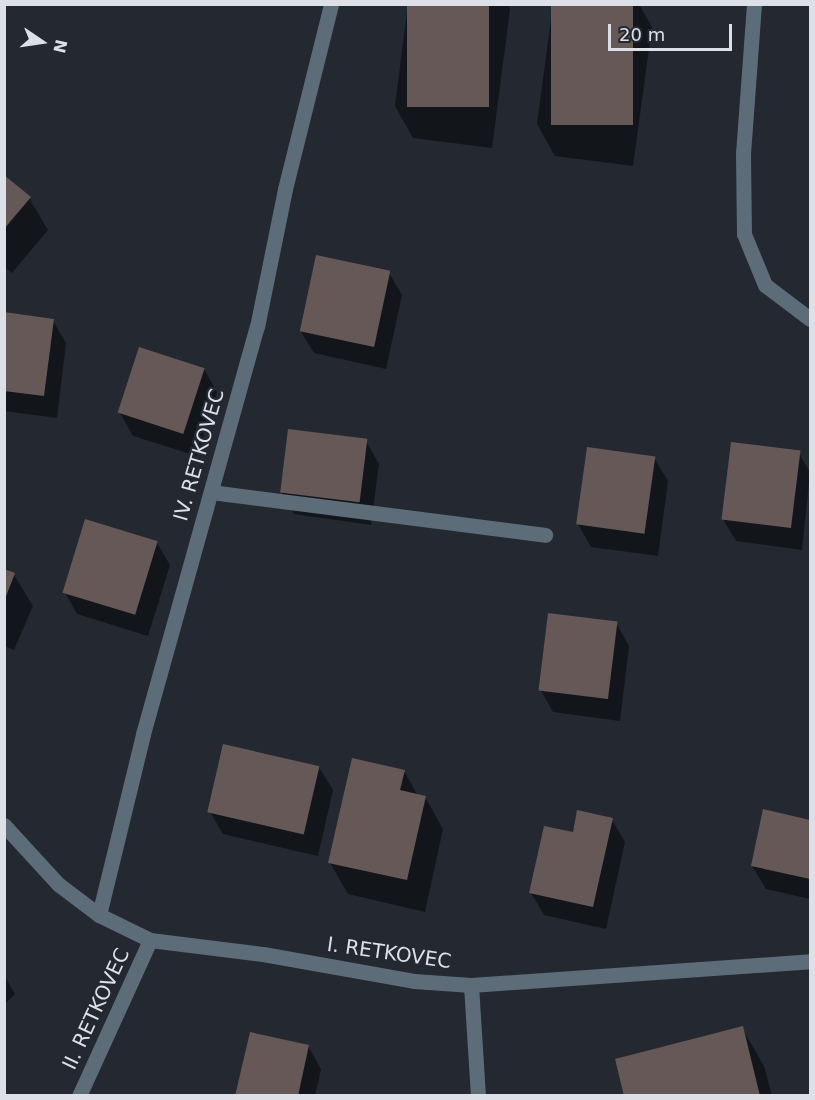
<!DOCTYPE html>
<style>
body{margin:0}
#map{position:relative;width:815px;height:1100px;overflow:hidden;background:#232831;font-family:"DejaVu Sans",sans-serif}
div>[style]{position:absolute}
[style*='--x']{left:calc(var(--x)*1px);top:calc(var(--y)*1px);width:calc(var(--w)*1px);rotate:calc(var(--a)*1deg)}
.shadow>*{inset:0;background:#0007}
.building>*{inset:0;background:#665857;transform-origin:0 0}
.minor>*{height:15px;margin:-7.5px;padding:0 7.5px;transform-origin:7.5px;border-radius:7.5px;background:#5c6d79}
span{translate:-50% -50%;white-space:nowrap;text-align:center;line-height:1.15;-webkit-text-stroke:4.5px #232831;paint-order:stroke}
.street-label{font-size:20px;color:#dde0e6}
.frame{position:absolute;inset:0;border:6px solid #dde0e6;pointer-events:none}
.north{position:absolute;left:12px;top:12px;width:60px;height:60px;-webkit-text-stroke:4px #232831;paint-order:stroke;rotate:103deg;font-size:16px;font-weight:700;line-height:24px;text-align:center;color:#dde0e6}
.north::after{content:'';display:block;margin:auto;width:21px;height:27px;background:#dde0e6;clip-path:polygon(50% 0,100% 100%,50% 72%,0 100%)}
.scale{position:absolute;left:608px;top:24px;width:124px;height:27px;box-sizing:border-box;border:3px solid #dde0e6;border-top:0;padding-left:8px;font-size:18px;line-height:21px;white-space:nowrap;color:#dde0e6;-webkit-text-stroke:4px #232831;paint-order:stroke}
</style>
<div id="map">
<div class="shadow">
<i style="clip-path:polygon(408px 4px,508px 4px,510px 9px,492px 148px,413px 138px,395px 106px)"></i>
<i style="clip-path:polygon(553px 4px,639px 4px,652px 27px,633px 166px,555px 156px,537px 124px)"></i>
<i style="clip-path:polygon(4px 177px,29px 198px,48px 230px,12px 273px,4px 267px)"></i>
<i style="clip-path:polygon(389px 273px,402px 295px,386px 369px,314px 353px,300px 330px)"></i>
<i style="clip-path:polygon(4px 314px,53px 321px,66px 343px,57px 418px,4px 411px)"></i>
<i style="clip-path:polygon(204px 369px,217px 392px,197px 456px,133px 436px,120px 413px)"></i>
<i style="clip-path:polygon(366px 441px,379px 464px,371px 525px,294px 514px,281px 491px)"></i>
<i style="clip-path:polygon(799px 453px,810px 473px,802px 550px,736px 541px,723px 519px)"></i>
<i style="clip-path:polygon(654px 458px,668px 481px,658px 556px,591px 547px,578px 524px)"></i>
<i style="clip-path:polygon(157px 543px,170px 565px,148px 636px,77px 614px,64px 591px)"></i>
<i style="clip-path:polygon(4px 570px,14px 575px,33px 606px,14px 650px,4px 646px)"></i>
<i style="clip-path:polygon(616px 623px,629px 646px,620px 721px,553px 712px,540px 689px)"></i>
<i style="clip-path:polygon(319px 767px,333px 790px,318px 856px,223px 834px,210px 812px)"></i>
<i style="clip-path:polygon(404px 771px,418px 796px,425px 797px,443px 829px,425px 912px,348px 894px,330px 863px)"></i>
<i style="clip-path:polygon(764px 811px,810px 821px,810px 899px,766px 889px,752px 866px)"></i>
<i style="clip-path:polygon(612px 820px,625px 842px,606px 929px,544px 915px,531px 893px,574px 834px)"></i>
<i style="clip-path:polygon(4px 975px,15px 994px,4px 1005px)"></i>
<i style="clip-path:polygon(742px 1028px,764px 1066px,772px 1096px,626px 1096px)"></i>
<i style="clip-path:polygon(308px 1046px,321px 1069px,315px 1096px,237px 1096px)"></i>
</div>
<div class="building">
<i style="left:551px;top:4px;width:82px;height:121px"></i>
<i style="left:407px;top:5px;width:82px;height:102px"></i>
<i style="clip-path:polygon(4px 175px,31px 197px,4px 229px)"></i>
<i style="left:316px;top:255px;width:76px;height:78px;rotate:12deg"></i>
<i style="clip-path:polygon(4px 312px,54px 319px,44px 396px,4px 391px)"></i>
<i style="left:139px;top:347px;width:69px;height:69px;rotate:18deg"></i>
<i style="left:288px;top:429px;width:80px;height:64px;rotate:7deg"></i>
<i style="left:731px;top:442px;width:70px;height:78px;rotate:7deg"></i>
<i style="left:587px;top:447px;width:69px;height:78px;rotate:8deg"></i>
<i style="left:85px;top:519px;width:76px;height:77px;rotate:17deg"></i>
<i style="clip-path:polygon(4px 569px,15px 573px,5px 599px,4px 599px)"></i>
<i style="left:548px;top:613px;width:70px;height:78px;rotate:7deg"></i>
<i style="left:223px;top:744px;width:99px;height:70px;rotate:13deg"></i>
<i style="clip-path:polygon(352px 758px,405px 770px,400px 790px,426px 796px,407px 880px,328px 863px)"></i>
<i style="clip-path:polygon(763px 809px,810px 820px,810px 879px,751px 866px)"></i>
<i style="clip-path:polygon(577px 810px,613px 818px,593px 907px,529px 893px,544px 826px,573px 832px)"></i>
<i style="clip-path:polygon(743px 1026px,760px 1096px,624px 1096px,615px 1059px)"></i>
<i style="clip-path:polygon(250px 1032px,309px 1045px,298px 1096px,235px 1096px)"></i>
</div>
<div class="minor">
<i style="--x:754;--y:4;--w:149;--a:94.2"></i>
<i style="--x:743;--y:153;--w:81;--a:89.3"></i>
<i style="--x:744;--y:234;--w:55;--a:67.6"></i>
<i style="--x:765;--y:285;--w:56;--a:37.1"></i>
<i style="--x:211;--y:492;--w:337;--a:7.3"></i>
<i style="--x:4;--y:825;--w:80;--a:47.5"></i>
<i style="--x:58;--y:884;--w:51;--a:37.1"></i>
<i style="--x:99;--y:915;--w:57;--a:26.1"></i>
<i style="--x:150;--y:940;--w:114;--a:7.1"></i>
<i style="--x:263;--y:954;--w:153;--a:10.1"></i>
<i style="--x:414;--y:981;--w:57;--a:4"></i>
<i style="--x:471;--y:985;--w:340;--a:-4"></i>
<i style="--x:99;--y:915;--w:186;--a:-76.3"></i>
<i style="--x:143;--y:734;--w:423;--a:-74.4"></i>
<i style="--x:257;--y:327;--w:141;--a:-78.5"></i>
<i style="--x:285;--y:189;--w:191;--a:-76"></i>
<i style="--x:471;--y:985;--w:111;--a:86.4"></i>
<i style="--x:79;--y:1096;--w:171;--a:-65.5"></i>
</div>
<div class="street-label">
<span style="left:199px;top:455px;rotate:-74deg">IV. RETKOVEC</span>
<span style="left:389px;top:953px;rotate:8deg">I. RETKOVEC</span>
<span style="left:96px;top:1009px;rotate:-65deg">II. RETKOVEC</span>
</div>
<div class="frame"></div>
<div class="north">N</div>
<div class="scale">20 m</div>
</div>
